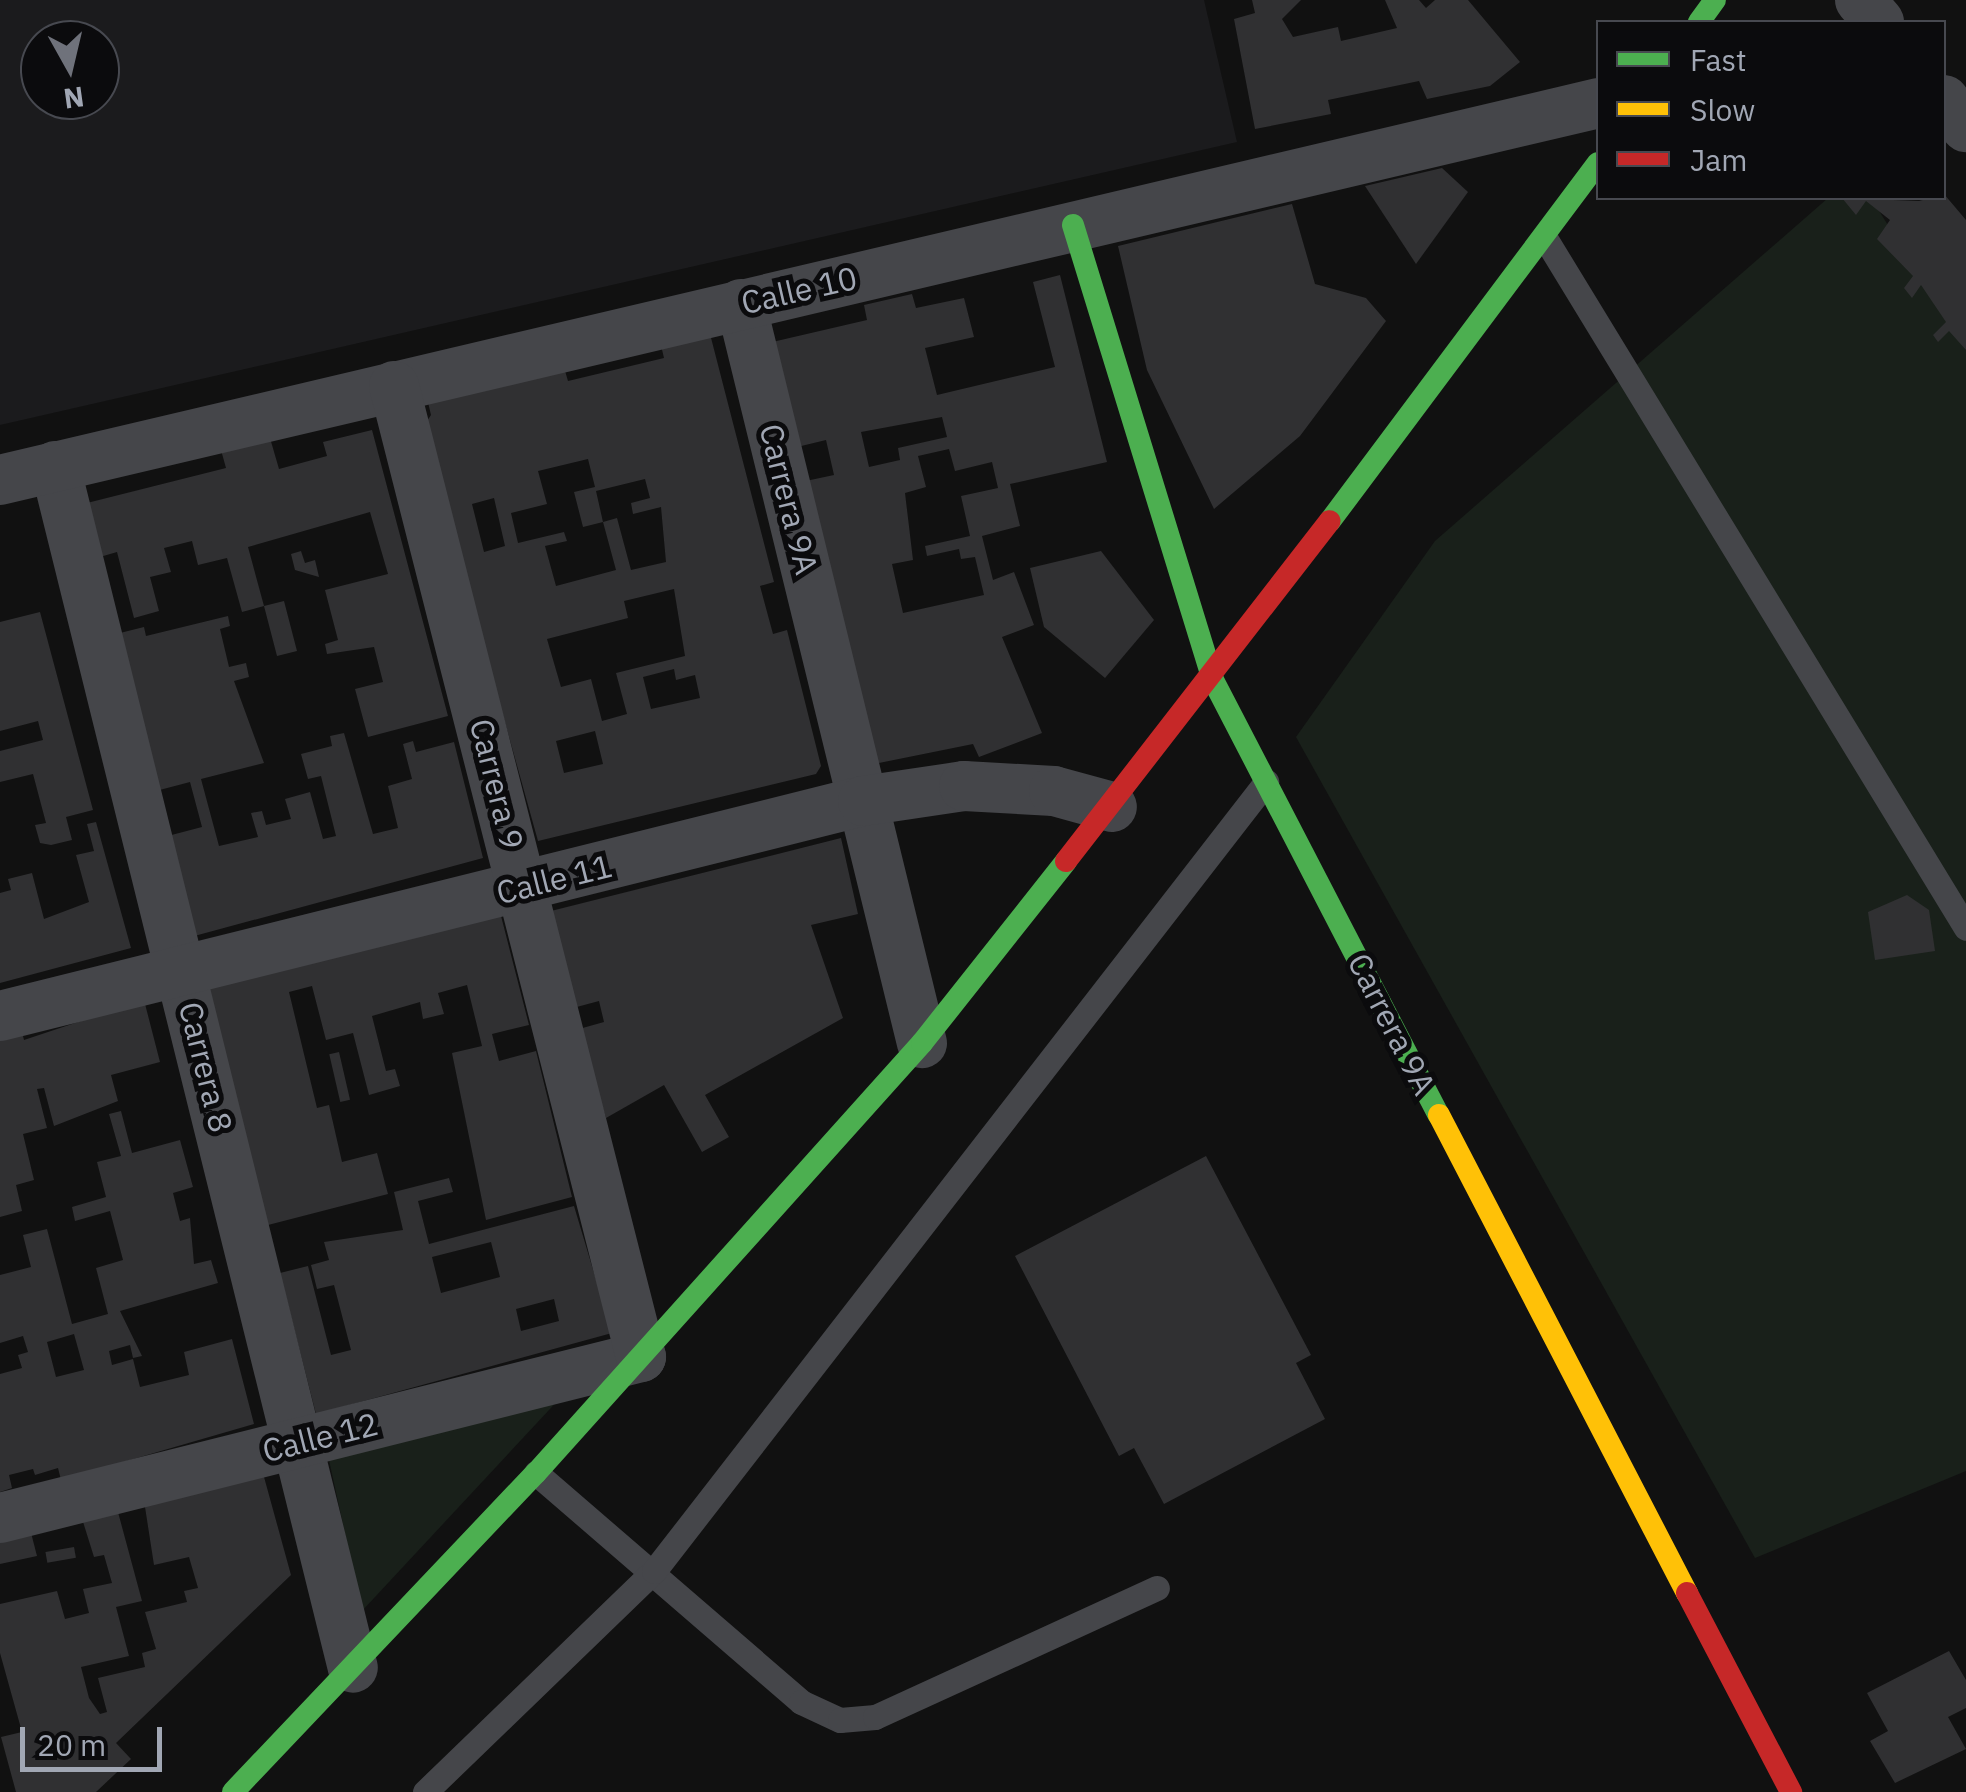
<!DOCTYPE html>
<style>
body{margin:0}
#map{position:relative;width:1966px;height:1792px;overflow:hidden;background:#111;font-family:"IBM Plex Sans",sans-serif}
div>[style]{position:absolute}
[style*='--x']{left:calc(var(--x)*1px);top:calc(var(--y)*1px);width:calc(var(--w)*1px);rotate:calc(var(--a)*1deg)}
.built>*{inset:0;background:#1b1b1d}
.green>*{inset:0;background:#19201a}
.building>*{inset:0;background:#303032;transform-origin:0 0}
.lane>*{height:25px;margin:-12.5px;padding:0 12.5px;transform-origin:12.5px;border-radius:12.5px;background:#45464a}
.street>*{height:50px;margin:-25px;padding:0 25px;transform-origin:25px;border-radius:25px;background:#45464a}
.fast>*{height:22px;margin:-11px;padding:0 11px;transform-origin:11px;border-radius:11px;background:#4caf50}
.slow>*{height:22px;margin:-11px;padding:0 11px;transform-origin:11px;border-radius:11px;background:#ffc107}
.jam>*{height:22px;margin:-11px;padding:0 11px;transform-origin:11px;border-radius:11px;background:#c62828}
span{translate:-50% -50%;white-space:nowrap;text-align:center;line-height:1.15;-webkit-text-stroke:10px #0b0b0d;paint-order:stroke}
.street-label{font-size:32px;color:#a1a7b4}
.legend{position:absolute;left:1596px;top:20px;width:350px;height:180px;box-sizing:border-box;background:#0b0b0d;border:2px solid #474950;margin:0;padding:12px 18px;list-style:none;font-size:30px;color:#a1a7b4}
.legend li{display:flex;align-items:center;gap:20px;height:50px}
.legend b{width:50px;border:2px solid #474950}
.north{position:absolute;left:20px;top:20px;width:100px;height:100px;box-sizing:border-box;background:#0b0b0d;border:2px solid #474950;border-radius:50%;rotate:172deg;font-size:28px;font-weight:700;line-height:40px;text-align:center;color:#a1a7b4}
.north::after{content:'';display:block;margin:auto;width:35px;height:45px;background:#6f727b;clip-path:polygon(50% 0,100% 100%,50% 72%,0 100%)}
.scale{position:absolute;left:20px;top:1727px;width:142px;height:45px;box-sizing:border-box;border:5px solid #a1a7b4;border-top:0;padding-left:12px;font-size:30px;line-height:35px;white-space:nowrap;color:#a1a7b4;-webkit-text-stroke:8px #0b0b0d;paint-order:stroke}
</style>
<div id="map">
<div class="built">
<i style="clip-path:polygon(evenodd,0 0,1204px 0,1237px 142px,0 425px,0 0,40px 40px,100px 40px,100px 100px,40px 100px,40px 40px)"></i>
</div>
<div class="green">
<i style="clip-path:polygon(1828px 198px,1871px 198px,1966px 350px,1966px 1471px,1755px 1558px,1296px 737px,1435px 541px)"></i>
<i style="clip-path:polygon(563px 1395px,362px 1611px,329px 1460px)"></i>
</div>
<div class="building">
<i style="clip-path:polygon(1252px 0,1301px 0,1282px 19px,1293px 37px,1338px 27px,1341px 41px,1397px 28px,1385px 0,1419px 0,1426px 8px,1435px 0,1468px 0,1520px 62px,1490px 86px,1427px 99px,1419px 81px,1328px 100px,1331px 114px,1255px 129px,1234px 19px,1255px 13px)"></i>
<i style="clip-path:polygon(1442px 168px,1468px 192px,1416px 264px,1365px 186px)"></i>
<i style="clip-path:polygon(1944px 194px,1966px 220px,1966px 350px,1949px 331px,1938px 342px,1933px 335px,1946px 322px,1921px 285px,1912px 298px,1904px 288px,1913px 276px,1877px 239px,1890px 220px,1866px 201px,1856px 215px,1842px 198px,1919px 201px)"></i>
<i style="clip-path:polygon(1292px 204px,1315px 284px,1366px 298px,1386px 321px,1300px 436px,1214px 509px,1147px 370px,1118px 246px)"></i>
<i style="clip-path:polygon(evenodd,1060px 275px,1107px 462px,1010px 484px,1020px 526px,982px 536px,993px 580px,1014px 572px,1034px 625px,1002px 637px,1042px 733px,979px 757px,973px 744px,874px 764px,801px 482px,834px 475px,826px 440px,793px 448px,768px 343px,867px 320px,864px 305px,912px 294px,916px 308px,964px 298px,974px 337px,925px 348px,937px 395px,1055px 367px,1033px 282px,1060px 275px,942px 417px,947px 437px,898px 448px,900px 460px,869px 467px,861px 432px,942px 417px,1060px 275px,949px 449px,955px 471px,992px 462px,998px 488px,961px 496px,970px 536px,925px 546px,927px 556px,959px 549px,961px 559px,975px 557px,984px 595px,903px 613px,892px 564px,913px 560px,905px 493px,926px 487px,918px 456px,949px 449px)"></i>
<i style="clip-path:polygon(evenodd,709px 330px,774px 582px,760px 586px,773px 634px,787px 630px,821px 766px,816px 774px,538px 841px,423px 427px,431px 415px,427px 398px,563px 364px,568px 381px,664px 358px,660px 341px,709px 330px,588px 459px,595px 487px,574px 492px,583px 527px,603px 522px,596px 491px,645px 479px,650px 498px,631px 503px,633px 514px,661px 507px,666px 562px,631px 570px,617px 518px,603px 522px,616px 570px,556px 586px,545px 546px,567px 541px,564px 532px,518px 543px,511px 513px,547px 504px,538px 471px,588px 459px,709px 330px,494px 498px,505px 546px,484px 552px,472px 504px,494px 498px,709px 330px,674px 589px,685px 656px,616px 673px,627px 714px,602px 721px,591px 679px,561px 687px,547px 639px,628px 618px,624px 601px,674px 589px,709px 330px,674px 669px,676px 680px,695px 675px,700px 698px,651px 709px,643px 677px,674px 669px,709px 330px,595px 731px,603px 764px,564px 773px,556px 741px,595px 731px)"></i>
<i style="clip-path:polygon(372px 430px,448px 716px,368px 737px,355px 689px,383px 682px,374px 647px,327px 654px,325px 644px,338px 640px,325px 590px,388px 574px,370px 512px,248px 547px,264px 606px,284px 601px,297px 651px,277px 656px,264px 606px,242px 612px,227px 558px,198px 565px,192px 541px,164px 548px,171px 572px,150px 577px,159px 611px,134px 618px,117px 552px,93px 559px,79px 505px,226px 468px,221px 450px,270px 438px,279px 469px,327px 456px,323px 442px)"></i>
<i style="clip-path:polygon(301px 551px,305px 563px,315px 560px,319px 577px,295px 570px,291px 554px)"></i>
<i style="clip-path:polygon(1101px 551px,1154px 620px,1105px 678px,1044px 627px,1030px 568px)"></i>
<i style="clip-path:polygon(40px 612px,93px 810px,66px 817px,72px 840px,51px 845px,40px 843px,35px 825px,46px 823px,33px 774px,0 782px,0 751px,43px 740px,38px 721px,0 731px,0 622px)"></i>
<i style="clip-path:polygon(228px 616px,230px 626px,220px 629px,229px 667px,246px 663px,249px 677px,234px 681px,264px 763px,201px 779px,219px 846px,258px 837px,251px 813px,262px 811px,266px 825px,291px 819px,285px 799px,310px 792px,323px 839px,336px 836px,321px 776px,308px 779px,301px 754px,332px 746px,330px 736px,344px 733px,373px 834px,398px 828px,388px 786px,412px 779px,403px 744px,413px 741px,416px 752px,454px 742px,483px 858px,187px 938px,160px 838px,202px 827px,190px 782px,152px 792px,112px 635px,144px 627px,146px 636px)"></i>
<i style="clip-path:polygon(96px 822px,131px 948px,0 983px,0 893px,11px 890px,8px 879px,32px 873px,44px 919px,89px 902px,76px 855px,94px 851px,87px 824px)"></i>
<i style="clip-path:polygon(841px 838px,858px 914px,811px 925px,843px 1018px,705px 1095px,729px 1137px,702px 1152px,664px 1085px,606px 1118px,579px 1029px,604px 1022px,599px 1001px,573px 1008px,547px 912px)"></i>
<i style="clip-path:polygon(1907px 895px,1929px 910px,1935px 951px,1875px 960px,1868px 912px)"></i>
<i style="clip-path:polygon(500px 912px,529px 1025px,492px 1034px,499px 1061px,536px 1051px,572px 1197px,486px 1220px,452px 1053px,482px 1046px,467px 985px,438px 993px,444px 1014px,423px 1019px,420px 1002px,372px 1016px,386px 1071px,395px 1069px,400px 1086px,369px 1095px,353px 1033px,326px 1040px,312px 986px,289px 992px,317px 1108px,329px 1105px,342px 1162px,377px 1153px,388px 1194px,268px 1225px,208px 988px)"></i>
<i style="clip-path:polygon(144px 1000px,160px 1062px,111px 1075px,118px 1101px,54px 1126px,44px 1088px,37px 1089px,47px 1128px,23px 1134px,34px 1180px,16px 1185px,22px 1211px,0 1217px,0 1038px,22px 1032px,24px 1040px)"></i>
<i style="left:339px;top:1052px;width:49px;height:10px;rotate:77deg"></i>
<i style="clip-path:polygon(evenodd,121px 1111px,132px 1153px,180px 1140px,193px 1187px,173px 1193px,180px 1221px,190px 1218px,194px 1264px,211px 1260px,218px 1283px,120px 1311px,142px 1356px,133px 1358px,130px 1345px,109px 1351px,112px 1365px,133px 1359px,140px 1387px,189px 1375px,184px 1352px,232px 1339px,254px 1424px,61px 1480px,58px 1468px,35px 1475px,33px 1469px,9px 1475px,12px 1488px,0 1492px,0 1374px,22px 1368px,18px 1355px,28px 1352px,23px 1336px,0 1343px,0 1275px,31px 1267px,23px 1235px,47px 1229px,72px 1324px,108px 1314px,96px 1268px,123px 1260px,110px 1211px,75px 1221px,72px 1207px,106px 1197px,97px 1162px,121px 1156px,109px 1114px,121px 1111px,74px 1334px,84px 1370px,56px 1377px,47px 1342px,74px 1334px)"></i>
<i style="clip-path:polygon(1206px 1156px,1311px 1355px,1296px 1363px,1325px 1419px,1164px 1504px,1134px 1448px,1119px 1456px,1015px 1256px)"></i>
<i style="clip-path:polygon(evenodd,449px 1178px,453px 1192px,418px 1201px,429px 1244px,574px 1206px,612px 1333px,316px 1414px,280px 1273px,308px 1266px,331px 1355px,351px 1350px,334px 1285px,317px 1289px,311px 1265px,329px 1260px,324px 1242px,403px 1230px,394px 1192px,449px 1178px,491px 1242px,500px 1277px,441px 1293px,432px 1257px,491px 1242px,449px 1178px,554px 1299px,559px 1321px,521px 1331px,516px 1309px,554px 1299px)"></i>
<i style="clip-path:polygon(261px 1466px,291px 1575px,116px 1743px,131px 1759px,96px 1792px,16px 1792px,1px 1737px,22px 1732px,0 1653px,0 1604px,57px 1591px,65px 1619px,89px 1613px,83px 1589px,112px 1583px,104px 1555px,94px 1557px,79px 1509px,115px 1501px,142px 1601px,116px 1607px,129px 1656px,81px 1667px,89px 1698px,100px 1714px,107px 1712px,98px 1678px,145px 1667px,142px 1653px,156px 1649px,145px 1612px,187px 1602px,184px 1591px,198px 1588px,189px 1557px,154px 1565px,143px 1494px)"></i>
<i style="clip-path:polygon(28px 1521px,37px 1556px,0 1564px,0 1527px)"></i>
<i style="left:74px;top:1547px;width:11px;height:29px;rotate:80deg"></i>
<i style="clip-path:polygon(1949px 1651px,1966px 1680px,1966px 1708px,1948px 1717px,1966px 1749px,1895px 1783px,1870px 1741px,1888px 1731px,1867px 1693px)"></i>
</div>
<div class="lane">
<i style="--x:1545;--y:238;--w:808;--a:58.61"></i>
<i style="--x:536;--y:1473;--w:350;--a:40.8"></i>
<i style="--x:801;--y:1702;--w:43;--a:24.8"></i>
<i style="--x:840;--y:1720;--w:35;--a:-5"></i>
<i style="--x:875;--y:1717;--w:310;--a:-24.6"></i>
<i style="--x:425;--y:1792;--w:318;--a:-44"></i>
<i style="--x:654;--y:1571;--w:999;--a:-52.2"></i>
</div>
<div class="street">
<i style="--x:1860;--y:0;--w:29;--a:49"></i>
<i style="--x:1944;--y:100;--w:35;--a:51"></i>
<i style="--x:741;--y:304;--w:761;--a:76.24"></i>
<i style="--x:55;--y:466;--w:1238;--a:76.08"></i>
<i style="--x:0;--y:480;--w:1642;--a:-13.27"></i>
<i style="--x:0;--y:1016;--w:889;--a:-13.99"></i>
<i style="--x:863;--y:801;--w:102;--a:-8.4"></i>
<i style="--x:964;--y:786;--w:90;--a:3.2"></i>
<i style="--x:1054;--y:791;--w:60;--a:15.4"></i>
<i style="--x:0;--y:1518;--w:661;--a:-14.1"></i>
<i style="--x:641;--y:1357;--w:1002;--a:-104.27"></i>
</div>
<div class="fast">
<i style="--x:1699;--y:22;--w:27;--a:-54"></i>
<i style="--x:1073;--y:225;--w:474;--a:72.9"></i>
<i style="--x:1212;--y:678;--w:492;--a:62.6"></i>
<i style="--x:1330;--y:521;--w:447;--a:-53.2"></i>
<i style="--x:233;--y:1792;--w:440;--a:-46.5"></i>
<i style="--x:536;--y:1473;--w:578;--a:-48.09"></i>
<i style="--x:922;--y:1043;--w:232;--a:-51.6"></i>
</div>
<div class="slow">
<i style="--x:1439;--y:1115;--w:539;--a:62.58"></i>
</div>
<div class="jam">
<i style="--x:1066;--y:861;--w:430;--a:-52.2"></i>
<i style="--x:1687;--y:1593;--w:225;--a:62.4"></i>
</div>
<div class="street-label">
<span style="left:799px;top:290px;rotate:-13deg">Calle 10</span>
<span style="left:789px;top:499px;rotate:76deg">Carrera 9A</span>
<span style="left:497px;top:784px;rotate:76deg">Carrera 9</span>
<span style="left:554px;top:879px;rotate:-14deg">Calle 11</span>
<span style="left:1392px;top:1024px;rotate:63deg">Carrera 9A</span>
<span style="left:206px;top:1067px;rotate:76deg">Carrera 8</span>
<span style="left:320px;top:1437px;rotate:-14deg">Calle 12</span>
</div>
<ul class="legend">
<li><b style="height:12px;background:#4caf50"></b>Fast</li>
<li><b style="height:12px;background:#ffc107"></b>Slow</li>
<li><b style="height:12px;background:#c62828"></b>Jam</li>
</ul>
<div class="north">N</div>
<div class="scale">20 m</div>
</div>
